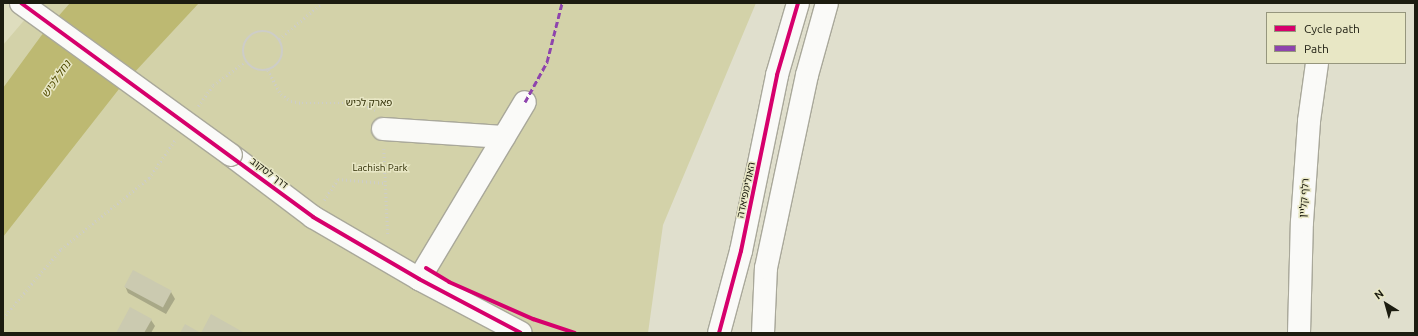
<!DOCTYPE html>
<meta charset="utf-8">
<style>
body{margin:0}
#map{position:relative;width:1418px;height:336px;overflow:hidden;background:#e0dfcd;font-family:Ubuntu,"Noto Sans Hebrew",sans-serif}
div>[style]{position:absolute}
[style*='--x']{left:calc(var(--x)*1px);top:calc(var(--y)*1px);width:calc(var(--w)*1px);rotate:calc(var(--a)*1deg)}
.built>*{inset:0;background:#deddbe}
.green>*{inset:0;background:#d3d2a9}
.water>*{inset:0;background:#bdb972}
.shadow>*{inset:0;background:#0003}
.building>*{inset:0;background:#cbcab0;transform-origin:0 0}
.path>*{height:2.5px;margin-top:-1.25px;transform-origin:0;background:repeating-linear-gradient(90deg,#cdcdc8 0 1px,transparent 0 4px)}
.path>.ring{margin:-1.25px;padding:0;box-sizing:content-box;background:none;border:2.5px solid #cdcdc8;border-radius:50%}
.roads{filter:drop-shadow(1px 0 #a9a89a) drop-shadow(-1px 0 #a9a89a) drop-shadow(0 1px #a9a89a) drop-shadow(0 -1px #a9a89a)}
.minor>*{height:22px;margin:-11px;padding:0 11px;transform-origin:11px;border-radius:11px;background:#fafaf8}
.bridges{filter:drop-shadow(1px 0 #a9a89a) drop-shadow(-1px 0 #a9a89a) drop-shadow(0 1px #a9a89a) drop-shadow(0 -1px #a9a89a)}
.minor-bridge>*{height:22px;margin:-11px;padding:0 11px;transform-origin:11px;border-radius:11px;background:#fafaf8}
.quiet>*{height:3px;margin-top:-1.5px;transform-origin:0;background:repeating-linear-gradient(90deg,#8e44ad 0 6px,transparent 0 9px)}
.cycleway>*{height:4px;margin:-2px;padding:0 2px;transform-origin:2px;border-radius:2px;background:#d6006c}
span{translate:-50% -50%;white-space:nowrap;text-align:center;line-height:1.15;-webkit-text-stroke:3px #e8e7c5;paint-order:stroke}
.park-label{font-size:10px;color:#2e2c02}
.street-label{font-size:10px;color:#1c1c10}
.water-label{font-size:11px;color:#514c00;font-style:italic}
.frame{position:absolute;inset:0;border:4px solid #1c1c10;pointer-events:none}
.legend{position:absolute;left:1266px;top:12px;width:140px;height:52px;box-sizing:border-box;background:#e8e7c5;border:1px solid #96967d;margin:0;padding:5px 7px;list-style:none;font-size:12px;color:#1c1c10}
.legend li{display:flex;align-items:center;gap:8px;height:20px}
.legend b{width:20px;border:1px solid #96967d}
.north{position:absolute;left:1366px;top:284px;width:40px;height:40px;-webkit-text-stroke:3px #e8e7c5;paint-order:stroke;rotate:323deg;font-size:11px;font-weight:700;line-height:16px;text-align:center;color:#1c1c10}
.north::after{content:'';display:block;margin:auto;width:14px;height:18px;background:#1c1c10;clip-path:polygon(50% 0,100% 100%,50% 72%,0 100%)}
</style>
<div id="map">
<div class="built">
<i style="clip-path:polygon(3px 3px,41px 3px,3px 79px)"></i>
</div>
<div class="green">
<i style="clip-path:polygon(39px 3px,756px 3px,663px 225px,648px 333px,3px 333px,3px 45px)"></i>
</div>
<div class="water">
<i style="clip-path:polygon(70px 3px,199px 3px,119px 89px,3px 237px,3px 88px,41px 36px)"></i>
</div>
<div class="shadow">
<i style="clip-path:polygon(125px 286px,171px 292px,175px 299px,166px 314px,128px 293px)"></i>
<i style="clip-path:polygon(151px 320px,155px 326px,151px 333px,117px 333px)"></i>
</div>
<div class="building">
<i style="left:133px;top:270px;width:44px;height:19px;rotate:28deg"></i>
<i style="clip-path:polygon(130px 307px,152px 319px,144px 333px,116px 333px)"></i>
<i style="clip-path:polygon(211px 314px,243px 332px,243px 333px,180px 333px,185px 324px,201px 333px)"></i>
</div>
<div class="path">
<i class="ring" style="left:243px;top:31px;width:37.5px;height:37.5px"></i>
<i style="--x:279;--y:39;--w:56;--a:-39.9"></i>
<i style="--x:268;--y:70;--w:27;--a:62"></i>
<i style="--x:281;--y:94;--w:12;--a:35"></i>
<i style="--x:291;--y:101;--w:11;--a:10"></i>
<i style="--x:302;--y:103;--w:58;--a:0"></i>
<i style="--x:360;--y:103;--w:17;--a:24"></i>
<i style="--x:198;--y:106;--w:26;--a:-54"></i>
<i style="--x:213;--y:85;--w:41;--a:-36"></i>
<i style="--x:384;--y:149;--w:87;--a:87.4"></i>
<i style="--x:324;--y:200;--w:25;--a:-56"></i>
<i style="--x:338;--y:179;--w:47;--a:4.9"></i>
<i style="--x:3;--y:318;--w:90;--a:-50"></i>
<i style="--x:61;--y:249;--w:113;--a:-38.9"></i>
<i style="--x:149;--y:178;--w:46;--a:-55.6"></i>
</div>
<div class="roads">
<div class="minor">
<i style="--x:383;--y:129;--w:121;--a:3.8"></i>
<i style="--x:231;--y:155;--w:103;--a:37.1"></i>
<i style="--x:313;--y:217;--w:123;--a:30.3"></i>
<i style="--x:419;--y:279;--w:115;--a:27.9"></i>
<i style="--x:419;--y:279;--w:206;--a:-59.1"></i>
<i style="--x:719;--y:333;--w:85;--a:-75"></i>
<i style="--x:741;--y:251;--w:180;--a:-78.4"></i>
<i style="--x:777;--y:75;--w:75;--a:-73.7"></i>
<i style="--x:763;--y:333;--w:65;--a:-87.4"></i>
<i style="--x:766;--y:268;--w:197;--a:-78"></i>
<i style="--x:807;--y:75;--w:75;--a:-74.5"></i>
<i style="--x:1299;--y:333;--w:111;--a:-88.5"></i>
<i style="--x:1302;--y:222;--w:101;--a:-86"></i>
<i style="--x:1309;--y:121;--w:59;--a:-82.1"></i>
</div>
</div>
<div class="bridges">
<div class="minor-bridge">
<i style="--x:21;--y:3;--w:259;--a:35.9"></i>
</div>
</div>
<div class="quiet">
<i style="--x:525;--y:102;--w:46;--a:-61.2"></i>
<i style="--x:547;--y:62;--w:61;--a:-75.7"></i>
</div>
<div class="cycleway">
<i style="--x:21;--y:3;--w:362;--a:36.2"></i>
<i style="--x:313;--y:217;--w:123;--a:30.3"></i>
<i style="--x:419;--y:279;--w:115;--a:27.9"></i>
<i style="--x:426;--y:268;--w:27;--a:31"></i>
<i style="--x:449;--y:282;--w:92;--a:23.8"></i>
<i style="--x:533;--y:319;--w:44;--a:18.4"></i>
<i style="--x:719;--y:333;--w:85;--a:-75"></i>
<i style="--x:741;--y:251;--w:180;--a:-78.4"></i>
<i style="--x:777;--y:75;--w:75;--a:-73.7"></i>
</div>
<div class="park-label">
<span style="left:369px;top:103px">פארק לכיש</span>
<span style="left:380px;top:168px">Lachish Park</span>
</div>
<div class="street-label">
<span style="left:269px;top:173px;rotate:37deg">דרך לסקוב</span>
<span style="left:746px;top:190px;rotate:-78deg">האולימפיאדה</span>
<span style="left:1304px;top:198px;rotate:-86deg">רלף קליין</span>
</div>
<div class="water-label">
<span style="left:56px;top:79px;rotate:-55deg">נחל לכיש</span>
</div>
<div class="frame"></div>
<ul class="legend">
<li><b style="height:5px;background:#d6006c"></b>Cycle path</li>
<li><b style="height:5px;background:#8e44ad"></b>Path</li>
</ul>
<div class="north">N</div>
</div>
